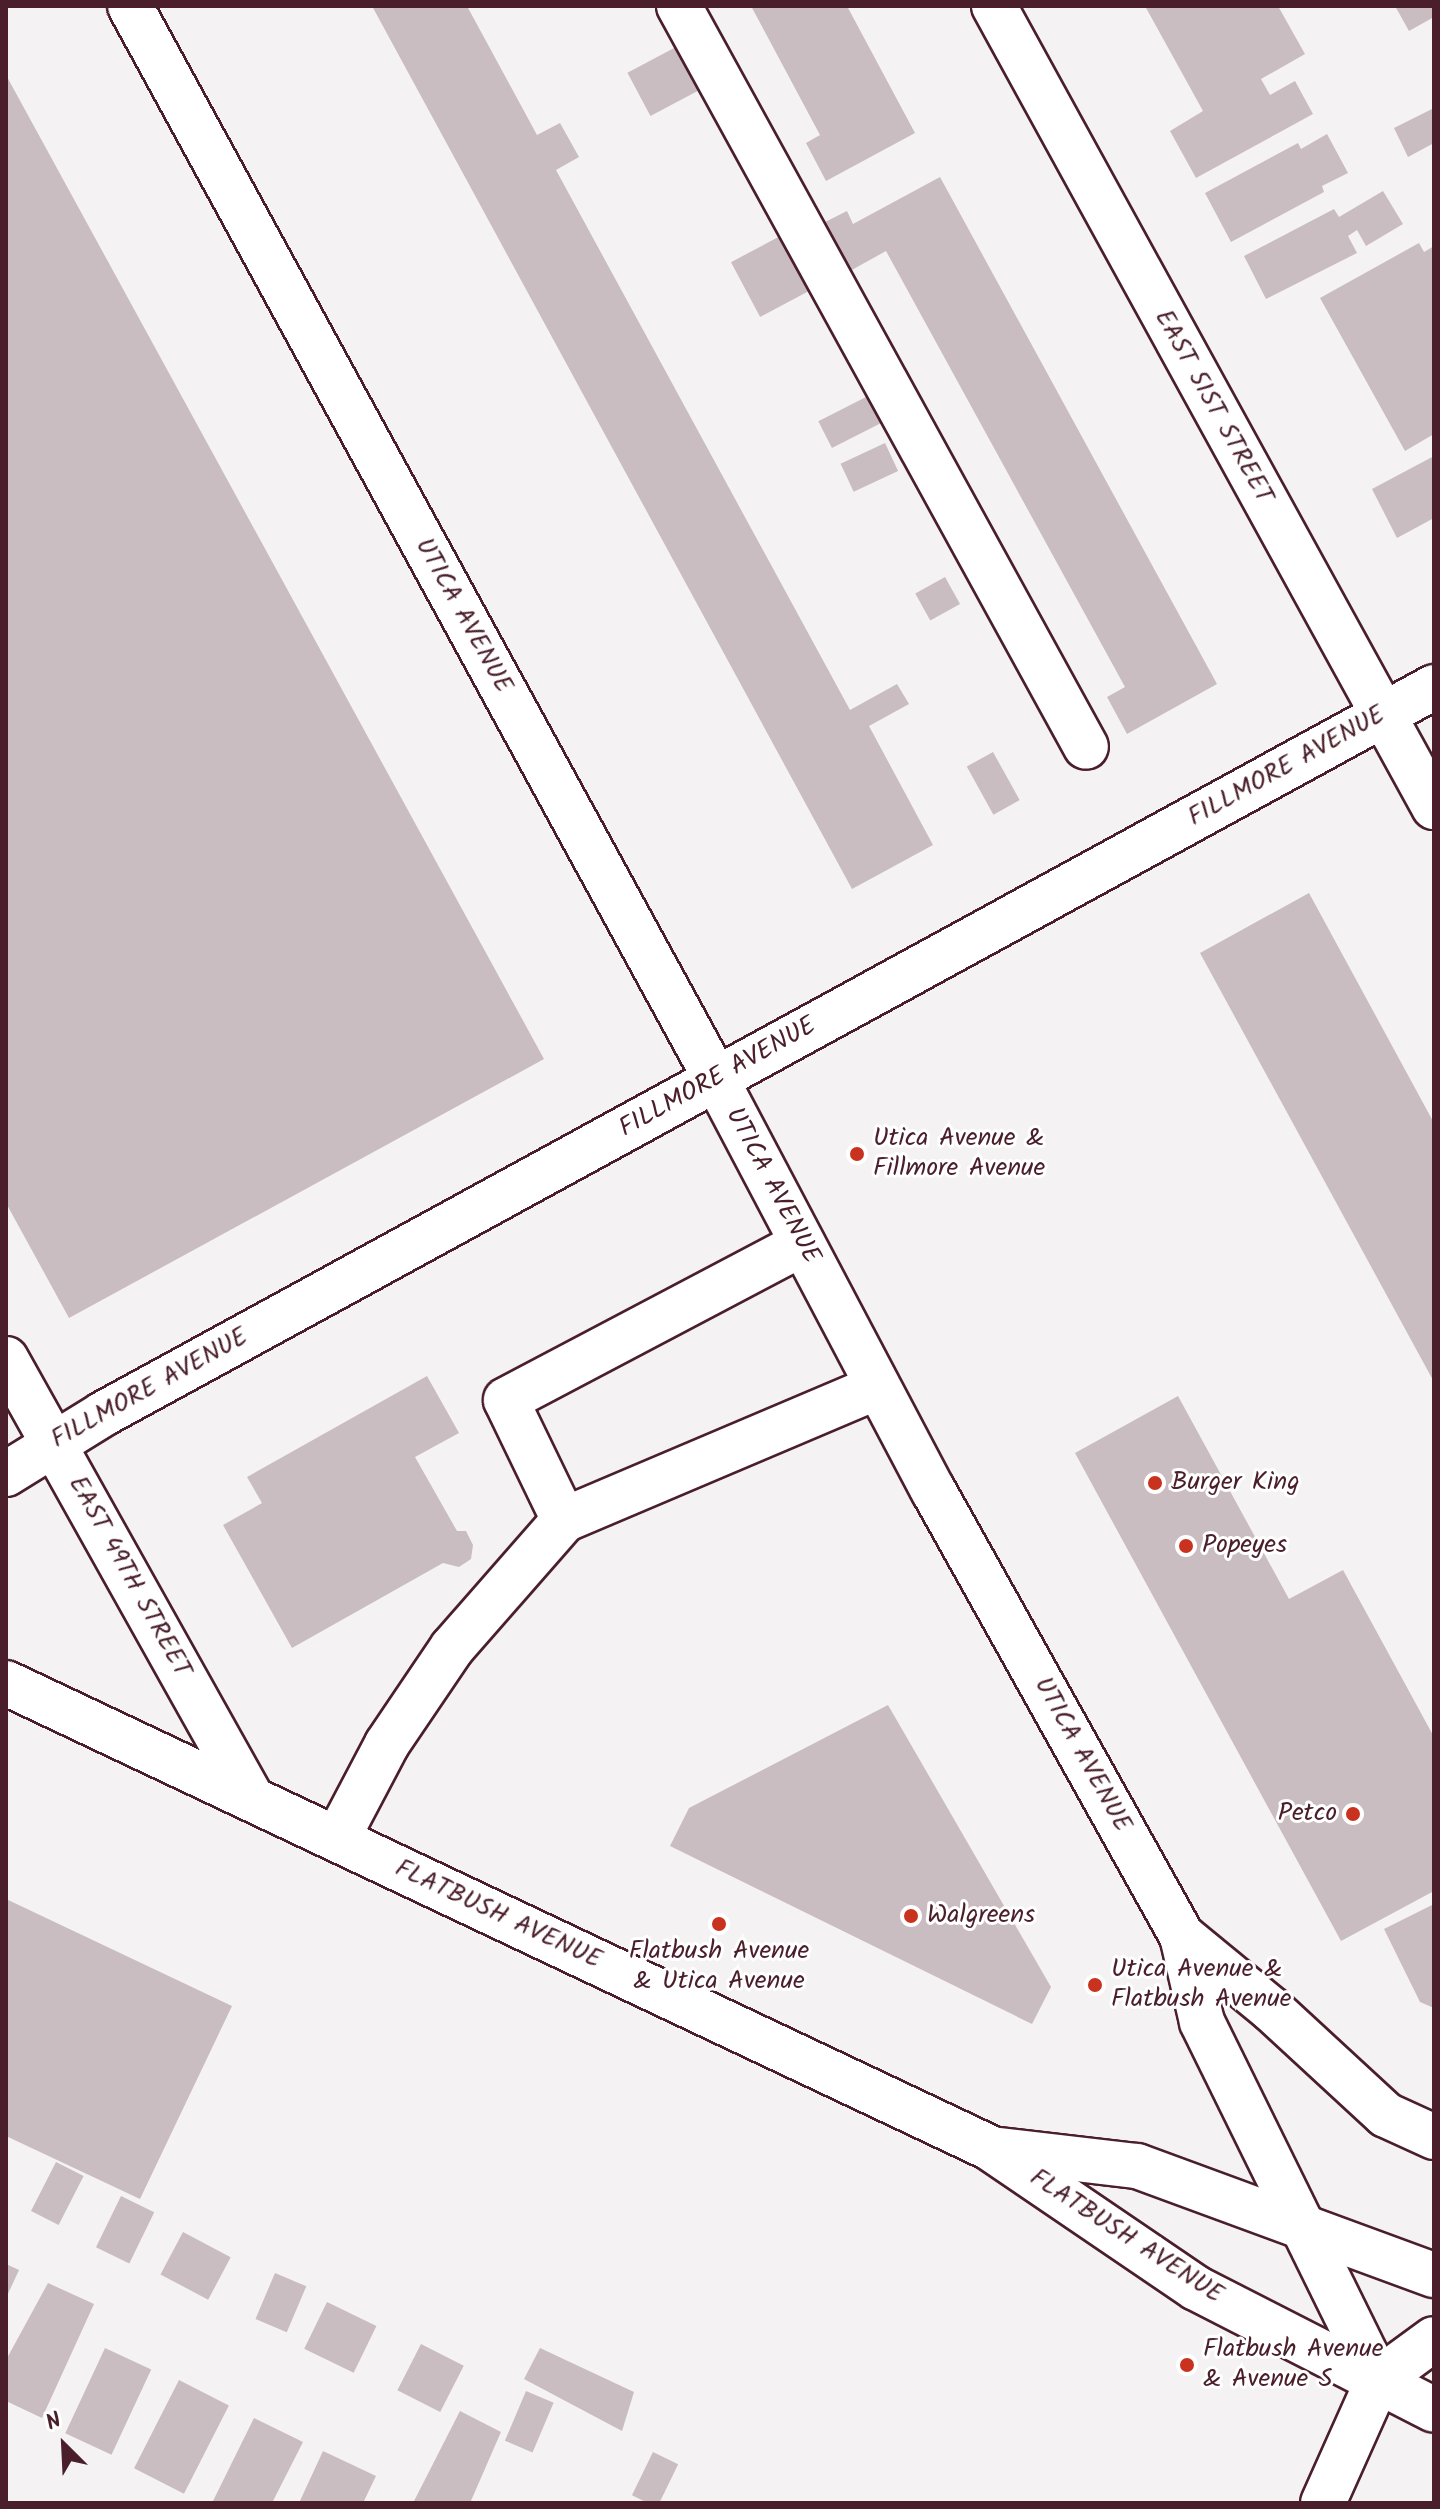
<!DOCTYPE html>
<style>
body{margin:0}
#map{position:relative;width:1440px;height:2509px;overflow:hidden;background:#f4f2f2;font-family:Kalam,sans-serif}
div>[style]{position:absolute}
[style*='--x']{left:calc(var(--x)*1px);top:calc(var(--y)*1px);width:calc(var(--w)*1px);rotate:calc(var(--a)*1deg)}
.building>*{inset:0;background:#cabdc1;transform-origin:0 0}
.roads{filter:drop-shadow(2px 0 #4a1f2b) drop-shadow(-2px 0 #4a1f2b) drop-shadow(0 2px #4a1f2b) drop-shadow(0 -2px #4a1f2b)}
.minor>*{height:44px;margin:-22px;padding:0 22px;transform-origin:22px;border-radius:22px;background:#fff}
.major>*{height:44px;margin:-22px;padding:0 22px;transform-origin:22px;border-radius:22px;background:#fff}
.dots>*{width:22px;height:22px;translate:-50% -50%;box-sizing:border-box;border:4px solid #fff;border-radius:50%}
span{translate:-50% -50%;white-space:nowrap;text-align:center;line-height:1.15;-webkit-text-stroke:6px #fff;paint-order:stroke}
.street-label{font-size:26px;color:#4a1f2b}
.poi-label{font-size:26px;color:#4a1f2b}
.left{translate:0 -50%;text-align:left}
.right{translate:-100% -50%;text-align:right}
.frame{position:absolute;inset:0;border:8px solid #4a1f2b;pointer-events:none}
.north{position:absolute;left:24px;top:2405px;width:80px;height:80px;-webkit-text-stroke:6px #fff;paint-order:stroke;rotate:336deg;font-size:22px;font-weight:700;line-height:32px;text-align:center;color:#4a1f2b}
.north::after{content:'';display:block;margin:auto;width:28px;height:36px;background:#4a1f2b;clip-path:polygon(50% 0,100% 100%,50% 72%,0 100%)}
</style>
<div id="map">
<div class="building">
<i style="clip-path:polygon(372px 6px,467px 6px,537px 135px,560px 123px,579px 157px,556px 170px,850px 710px,897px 684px,909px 704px,869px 726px,933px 845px,852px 889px)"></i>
<i style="clip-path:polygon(751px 6px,847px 6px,915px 133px,826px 181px,806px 143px,820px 135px)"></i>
<i style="clip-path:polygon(1145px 6px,1278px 6px,1305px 54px,1261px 79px,1270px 95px,1295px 81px,1313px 114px,1196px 178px,1170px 131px,1203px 111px)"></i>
<i style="clip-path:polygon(1395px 6px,1434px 6px,1434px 17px,1409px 31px)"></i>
<i style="left:676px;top:47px;width:49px;height:55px;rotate:62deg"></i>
<i style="clip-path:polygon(6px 75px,544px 1059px,69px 1318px,6px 1203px)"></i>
<i style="clip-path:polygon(1434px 108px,1434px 143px,1408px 157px,1394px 128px)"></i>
<i style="clip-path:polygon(1327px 134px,1348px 173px,1322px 186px,1324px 192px,1231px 242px,1205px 193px,1298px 143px,1301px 149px)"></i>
<i style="clip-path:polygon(940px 177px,1217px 684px,1127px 734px,1107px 697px,1125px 687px,886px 251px,850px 271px,823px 223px,847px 211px,853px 224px)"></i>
<i style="clip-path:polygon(1383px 191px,1403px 224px,1366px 246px,1357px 230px,1348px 236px,1357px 253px,1266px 299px,1244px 256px,1334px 209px,1339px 217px)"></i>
<i style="left:784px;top:234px;width:62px;height:60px;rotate:62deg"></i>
<i style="clip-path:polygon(1419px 243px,1424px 252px,1434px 246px,1434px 434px,1405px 451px,1320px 298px)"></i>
<i style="left:870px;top:395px;width:30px;height:58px;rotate:63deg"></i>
<i style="left:885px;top:443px;width:31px;height:49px;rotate:65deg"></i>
<i style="clip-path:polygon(1434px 456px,1434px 518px,1397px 538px,1372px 489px)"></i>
<i style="left:945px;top:577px;width:31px;height:34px;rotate:61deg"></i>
<i style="left:993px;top:752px;width:55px;height:30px;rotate:61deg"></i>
<i style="clip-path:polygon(1309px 893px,1434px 1123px,1434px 1382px,1200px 953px)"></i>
<i style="clip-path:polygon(427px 1376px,459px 1433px,415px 1457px,457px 1531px,466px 1531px,473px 1545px,471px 1559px,459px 1567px,443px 1563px,292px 1648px,223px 1525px,262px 1503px,247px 1477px)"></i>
<i style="clip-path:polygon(1178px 1396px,1289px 1599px,1343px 1570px,1434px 1737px,1434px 1891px,1341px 1941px,1075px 1453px)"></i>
<i style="clip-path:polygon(888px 1705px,1051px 1987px,1032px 2024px,670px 1846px,689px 1808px)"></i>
<i style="clip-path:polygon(6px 1899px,232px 2006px,140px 2199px,6px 2136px)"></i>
<i style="clip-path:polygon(1434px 1904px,1434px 2008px,1420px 2002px,1384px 1929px)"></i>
<i style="left:56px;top:2162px;width:31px;height:55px;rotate:27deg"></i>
<i style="left:121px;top:2196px;width:37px;height:57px;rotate:26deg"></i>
<i style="left:183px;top:2232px;width:54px;height:48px;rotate:28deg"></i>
<i style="clip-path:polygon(6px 2264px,19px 2270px,6px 2298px)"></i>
<i style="left:275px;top:2273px;width:34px;height:50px;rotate:23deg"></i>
<i style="clip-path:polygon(48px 2283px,94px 2304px,42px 2418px,6px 2401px,6px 2360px)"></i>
<i style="left:327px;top:2302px;width:55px;height:52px;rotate:26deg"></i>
<i style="left:421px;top:2344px;width:48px;height:52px;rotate:27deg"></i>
<i style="left:105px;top:2348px;width:51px;height:94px;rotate:25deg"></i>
<i style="clip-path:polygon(540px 2348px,634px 2392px,622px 2431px,524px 2379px)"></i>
<i style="left:179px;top:2380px;width:56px;height:99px;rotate:27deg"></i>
<i style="left:526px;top:2391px;width:30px;height:54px;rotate:23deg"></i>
<i style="clip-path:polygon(460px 2411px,501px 2432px,470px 2503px,413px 2503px)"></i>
<i style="clip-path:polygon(254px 2418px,303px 2442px,272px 2503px,212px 2503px)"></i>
<i style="clip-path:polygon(323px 2451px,376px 2476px,363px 2503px,299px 2503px)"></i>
<i style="left:653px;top:2452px;width:28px;height:48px;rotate:26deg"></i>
</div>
<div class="roads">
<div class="minor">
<i style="--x:679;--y:6;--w:845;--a:61.22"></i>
<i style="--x:994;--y:6;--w:914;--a:61.22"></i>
<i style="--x:6;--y:1359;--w:502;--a:60.78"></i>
<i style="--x:6;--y:1474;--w:114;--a:-31.7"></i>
<i style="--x:103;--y:1414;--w:1517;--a:-28.64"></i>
<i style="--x:564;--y:1520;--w:133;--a:-115.8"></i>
<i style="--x:506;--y:1400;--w:335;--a:-27.8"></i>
<i style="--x:337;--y:1839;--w:107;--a:-62.2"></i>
<i style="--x:387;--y:1744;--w:116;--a:-55.9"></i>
<i style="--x:452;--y:1648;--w:170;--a:-48.8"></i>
<i style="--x:564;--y:1520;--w:340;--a:-23"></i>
<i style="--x:1323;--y:2503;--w:135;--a:-65.9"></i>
<i style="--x:1378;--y:2380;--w:69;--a:-36.2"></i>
</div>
<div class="major">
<i style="--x:130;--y:6;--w:1223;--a:61.36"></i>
<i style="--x:716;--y:1079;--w:465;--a:62.2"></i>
<i style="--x:933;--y:1490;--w:511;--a:60.83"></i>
<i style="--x:1182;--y:1936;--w:88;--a:76.9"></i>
<i style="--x:1202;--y:2022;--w:399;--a:63.8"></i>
<i style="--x:6;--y:1683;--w:1088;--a:25.29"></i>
<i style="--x:990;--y:2148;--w:249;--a:34.2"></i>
<i style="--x:1196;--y:2288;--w:267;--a:27.1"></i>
<i style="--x:1182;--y:1936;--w:115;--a:39.4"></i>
<i style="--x:1271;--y:2009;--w:156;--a:42.7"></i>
<i style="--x:1386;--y:2115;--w:53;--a:24.6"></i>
<i style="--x:1000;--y:2150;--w:138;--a:6.7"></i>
<i style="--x:1137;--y:2166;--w:316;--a:20.2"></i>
</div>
</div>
<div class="dots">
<i style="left:857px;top:1154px;background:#c8321e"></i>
<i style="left:1155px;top:1483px;background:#c8321e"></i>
<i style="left:1186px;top:1546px;background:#c8321e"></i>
<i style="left:1353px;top:1814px;background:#c8321e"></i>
<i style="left:911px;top:1916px;background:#c8321e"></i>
<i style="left:719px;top:1924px;background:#c8321e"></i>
<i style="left:1095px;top:1985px;background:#c8321e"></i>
<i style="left:1187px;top:2365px;background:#c8321e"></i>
</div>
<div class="street-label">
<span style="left:1213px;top:407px;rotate:61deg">EAST 51ST STREET</span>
<span style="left:463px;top:616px;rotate:61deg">UTICA AVENUE</span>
<span style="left:1287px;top:767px;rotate:-29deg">FILLMORE AVENUE</span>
<span style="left:718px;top:1078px;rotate:-29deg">FILLMORE AVENUE</span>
<span style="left:772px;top:1186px;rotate:62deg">UTICA AVENUE</span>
<span style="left:150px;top:1389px;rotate:-29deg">FILLMORE AVENUE</span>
<span style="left:129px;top:1577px;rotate:61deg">EAST 49TH STREET</span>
<span style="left:1082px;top:1755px;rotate:61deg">UTICA AVENUE</span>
<span style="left:498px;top:1915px;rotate:25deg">FLATBUSH AVENUE</span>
<span style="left:1126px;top:2237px;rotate:33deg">FLATBUSH AVENUE</span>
</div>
<div class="poi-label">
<span class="left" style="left:873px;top:1154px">Utica Avenue &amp;<br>Fillmore Avenue</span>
<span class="left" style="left:1171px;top:1483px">Burger King</span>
<span class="left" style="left:1202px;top:1546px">Popeyes</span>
<span class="right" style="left:1337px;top:1814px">Petco</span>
<span class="left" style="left:927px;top:1916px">Walgreens</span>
<span style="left:719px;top:1967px">Flatbush Avenue<br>&amp; Utica Avenue</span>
<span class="left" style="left:1111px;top:1985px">Utica Avenue &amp;<br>Flatbush Avenue</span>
<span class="left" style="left:1203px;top:2365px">Flatbush Avenue<br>&amp; Avenue S</span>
</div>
<div class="frame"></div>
<div class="north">N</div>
</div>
